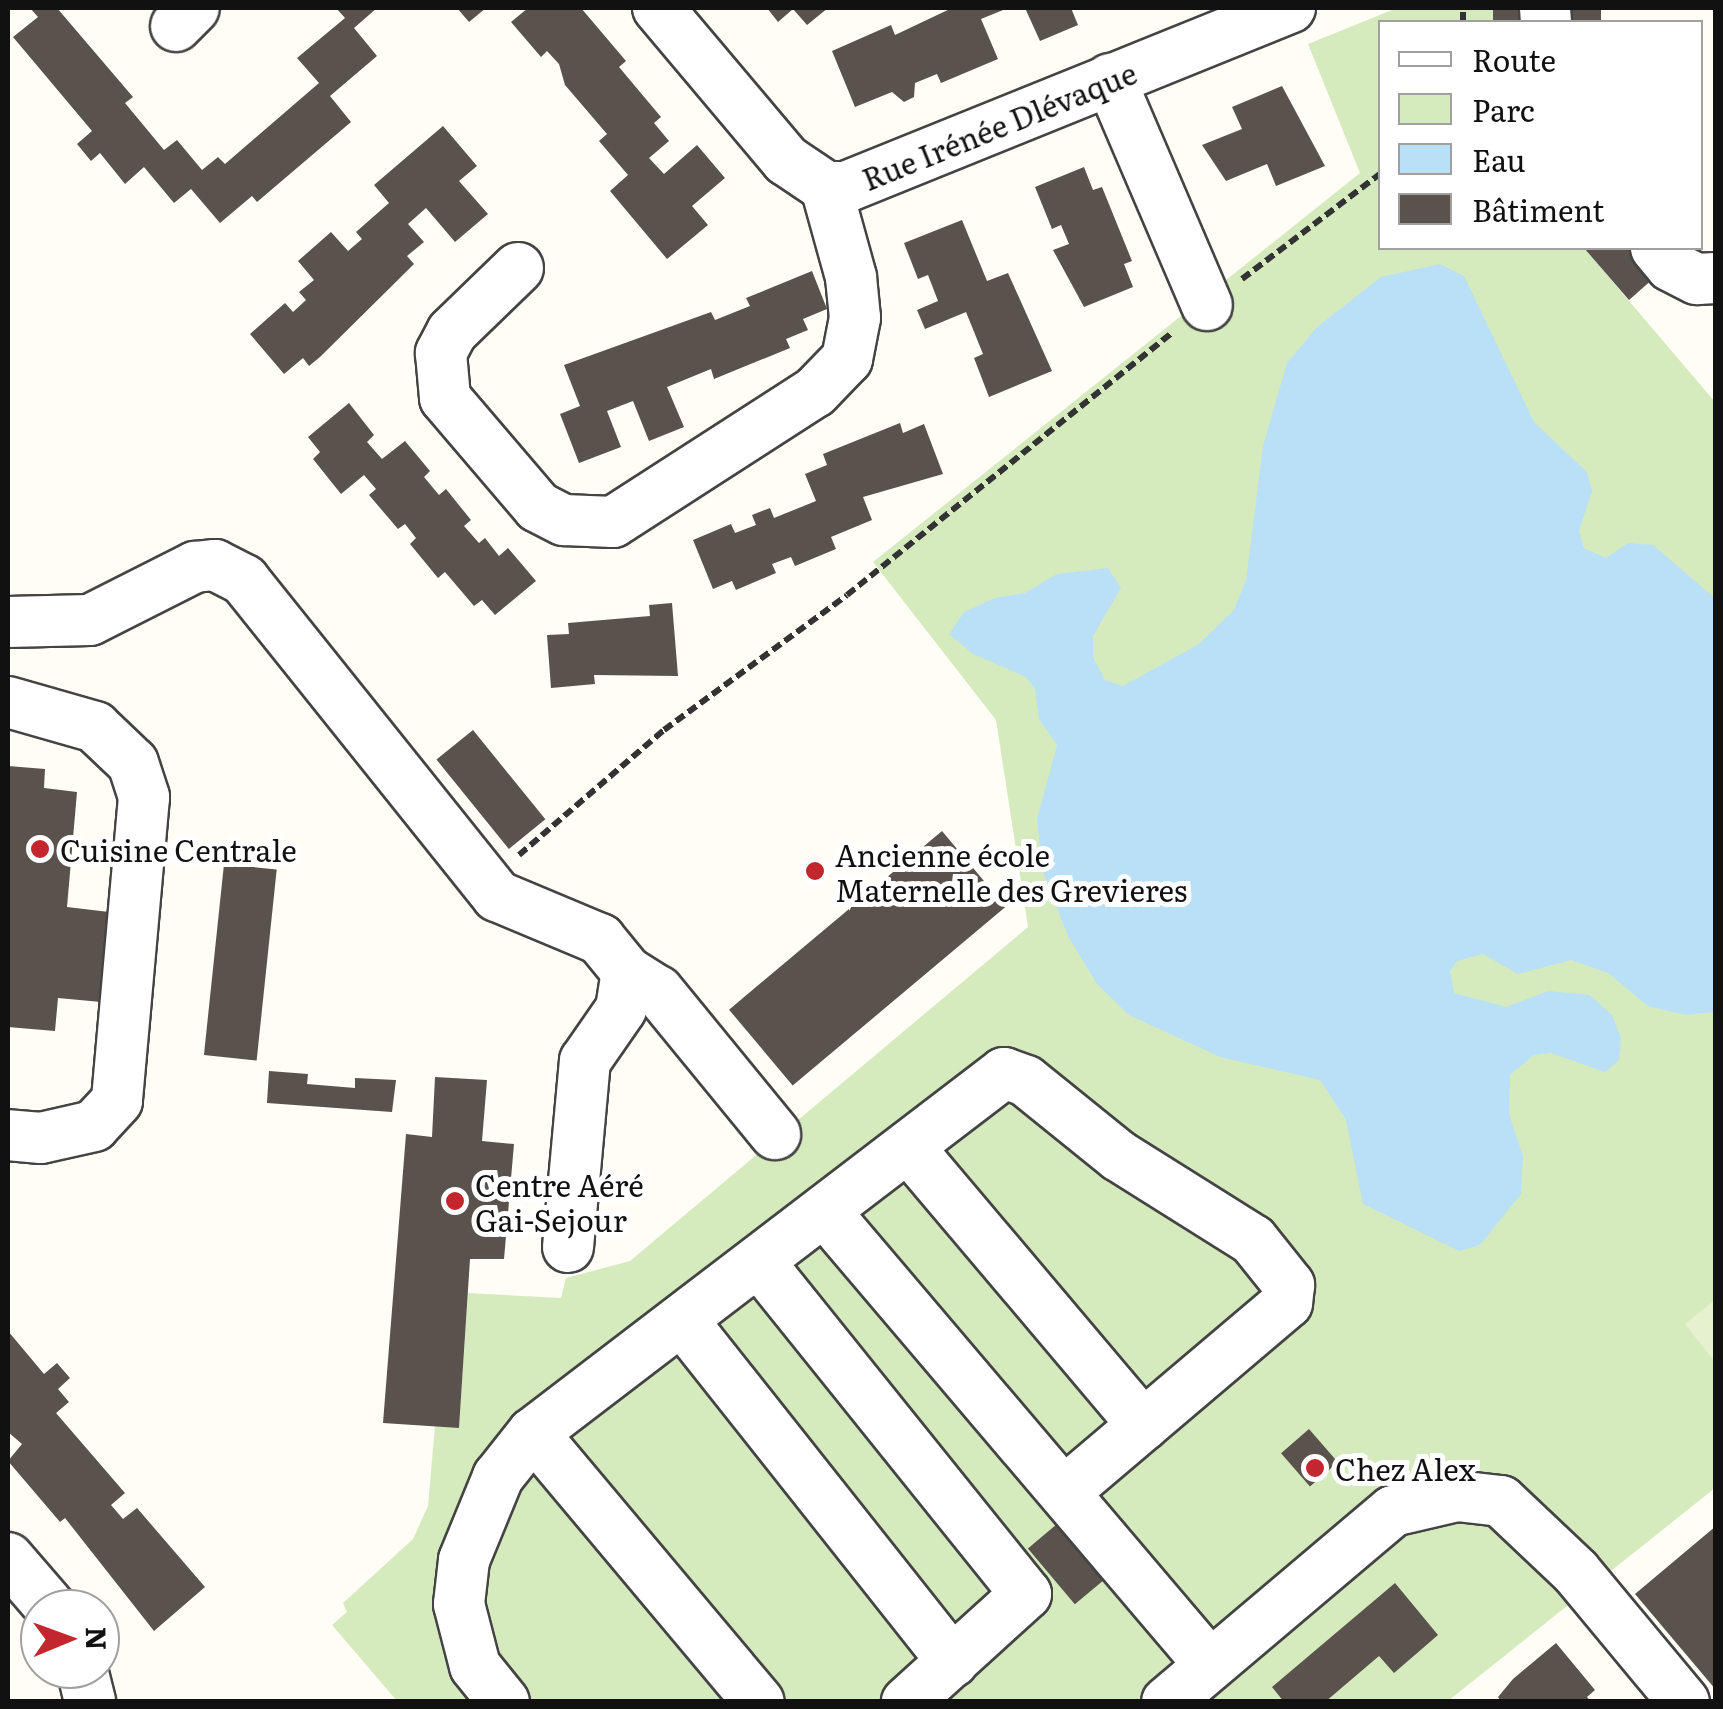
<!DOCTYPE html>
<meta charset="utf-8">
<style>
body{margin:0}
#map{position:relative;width:1723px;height:1709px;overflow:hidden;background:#fffdf5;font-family:Literata,serif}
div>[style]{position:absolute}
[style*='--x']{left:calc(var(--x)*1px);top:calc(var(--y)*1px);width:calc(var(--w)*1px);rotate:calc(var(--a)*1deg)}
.green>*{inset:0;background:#d5ebbd}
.pitch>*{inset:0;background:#e6f2cf}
.water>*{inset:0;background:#b9e0f7}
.building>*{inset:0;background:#5a524d;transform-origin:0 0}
.path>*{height:6px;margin-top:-3px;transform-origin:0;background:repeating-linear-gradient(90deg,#333 0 10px,transparent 0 15px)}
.roads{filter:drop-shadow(2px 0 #444) drop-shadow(-2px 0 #444) drop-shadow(0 2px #444) drop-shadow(0 -2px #444)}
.minor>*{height:50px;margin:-25px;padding:0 25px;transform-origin:25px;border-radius:25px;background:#fff}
.dots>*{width:28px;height:28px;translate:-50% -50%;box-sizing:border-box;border:5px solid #fff;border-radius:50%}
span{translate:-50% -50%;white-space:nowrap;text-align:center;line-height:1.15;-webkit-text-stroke:10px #fff;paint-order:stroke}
.street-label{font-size:30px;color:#111}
.poi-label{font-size:30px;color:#111}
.left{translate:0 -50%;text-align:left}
.frame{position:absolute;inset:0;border:10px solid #111;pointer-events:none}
.legend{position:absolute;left:1378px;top:20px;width:325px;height:230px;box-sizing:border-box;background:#fff;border:2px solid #a0a0a0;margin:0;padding:12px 18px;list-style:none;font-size:30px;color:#111}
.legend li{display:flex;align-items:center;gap:20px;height:50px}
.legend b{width:50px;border:2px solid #a0a0a0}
.north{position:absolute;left:20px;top:1589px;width:100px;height:100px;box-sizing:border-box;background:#fff;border:2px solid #a0a0a0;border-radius:50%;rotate:89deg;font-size:28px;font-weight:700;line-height:40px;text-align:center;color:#111}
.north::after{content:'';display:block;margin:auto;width:35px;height:45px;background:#c4262e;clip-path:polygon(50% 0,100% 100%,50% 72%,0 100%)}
</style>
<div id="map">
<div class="green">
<i style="clip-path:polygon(1397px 8px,1494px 8px,1495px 22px,1380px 22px,1380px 248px,1584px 248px,1715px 402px,1715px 1488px,1448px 1701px,397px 1701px,332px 1625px,347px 1612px,343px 1603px,413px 1539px,428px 1506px,435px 1426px,459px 1428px,468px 1293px,561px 1298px,566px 1278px,630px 1261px,1028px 927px,996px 720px,873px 562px,1360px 173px,1308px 44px)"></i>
</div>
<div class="pitch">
<i style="clip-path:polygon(1715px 1300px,1715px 1362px,1685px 1324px)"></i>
</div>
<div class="water">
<i style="clip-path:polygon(1440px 264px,1464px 276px,1534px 422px,1587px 472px,1592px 491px,1579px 531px,1584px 548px,1606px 558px,1628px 543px,1653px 545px,1716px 599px,1715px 1012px,1686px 1015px,1648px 1006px,1608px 973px,1571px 960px,1518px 974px,1483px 954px,1457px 961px,1450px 971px,1454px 993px,1506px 1007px,1548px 991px,1590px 995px,1612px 1015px,1621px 1038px,1619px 1060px,1605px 1072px,1551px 1053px,1534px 1055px,1510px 1075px,1509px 1114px,1523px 1156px,1521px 1194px,1480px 1245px,1459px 1251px,1363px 1204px,1346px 1120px,1320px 1080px,1220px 1057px,1129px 1015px,1097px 984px,1068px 936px,1043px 872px,1037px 819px,1057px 745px,1039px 719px,1035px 689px,1026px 677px,973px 654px,949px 634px,964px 612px,995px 598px,1025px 593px,1057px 574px,1108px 568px,1121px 588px,1093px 636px,1093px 657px,1105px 680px,1123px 686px,1199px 644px,1234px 610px,1246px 580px,1263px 446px,1287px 363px,1317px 327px,1381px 277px)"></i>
</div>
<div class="building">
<i style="clip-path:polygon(30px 8px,57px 8px,133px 97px,125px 103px,164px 150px,177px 140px,202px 170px,218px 157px,225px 164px,319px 83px,297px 58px,345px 18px,336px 8px,377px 8px,354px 28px,377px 56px,330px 96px,351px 122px,257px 202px,252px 196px,220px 223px,191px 189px,174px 203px,144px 167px,125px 184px,100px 153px,91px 161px,77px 144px,92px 131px,13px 37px,38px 17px)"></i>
<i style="clip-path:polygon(457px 8px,486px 8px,469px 22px)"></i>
<i style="clip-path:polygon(528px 8px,581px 8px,626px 61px,619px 67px,661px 117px,654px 123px,669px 141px,649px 158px,664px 174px,697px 145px,725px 178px,692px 206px,708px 225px,667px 259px,610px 191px,628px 175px,599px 141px,607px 134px,565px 85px,559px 64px,547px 51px,541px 57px,511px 22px)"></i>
<i style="clip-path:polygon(767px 8px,828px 8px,807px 25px,793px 9px,778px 22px)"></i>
<i style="clip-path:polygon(952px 8px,1008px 8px,981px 19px,998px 59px,941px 83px,937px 74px,915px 83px,914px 97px,904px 102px,892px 92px,855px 107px,832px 51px,891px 25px,895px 35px)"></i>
<i style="clip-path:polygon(1025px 8px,1071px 8px,1078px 25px,1040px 41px)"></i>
<i style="left:1493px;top:8px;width:33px;height:14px"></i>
<i style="left:1571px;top:8px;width:30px;height:14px"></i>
<i style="clip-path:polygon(1282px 86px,1325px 166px,1276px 186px,1267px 164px,1226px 181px,1202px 145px,1242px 129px,1232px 107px)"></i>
<i style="clip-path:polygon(443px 126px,477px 166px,459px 181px,488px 214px,455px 242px,426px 208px,408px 224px,424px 242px,407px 256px,414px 264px,320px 357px,309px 366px,303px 358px,284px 374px,250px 334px,285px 303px,293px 312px,306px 300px,299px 292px,314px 280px,298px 261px,331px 232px,348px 251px,362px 239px,356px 232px,389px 203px,374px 185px)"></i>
<i style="clip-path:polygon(1084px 167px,1093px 190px,1102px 187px,1132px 261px,1124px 264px,1133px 287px,1084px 307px,1053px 250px,1069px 244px,1061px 225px,1052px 229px,1035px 187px)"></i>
<i style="clip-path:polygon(962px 220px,987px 281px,1008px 273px,1052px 371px,989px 397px,974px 358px,983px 354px,966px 312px,925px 329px,917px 310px,938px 301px,928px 275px,918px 279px,904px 243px)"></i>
<i style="clip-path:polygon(1584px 248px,1628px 248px,1654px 278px,1629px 300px)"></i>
<i style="clip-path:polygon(812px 271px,827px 309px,803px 319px,808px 330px,786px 339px,790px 348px,714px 379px,711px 369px,667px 387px,684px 427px,649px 441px,633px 401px,607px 411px,621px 447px,579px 463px,560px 414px,580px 406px,564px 365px,711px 312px,715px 320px,750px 306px,746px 298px)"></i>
<i style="clip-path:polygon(349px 403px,374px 435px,367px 442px,382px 459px,405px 441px,430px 471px,424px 477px,439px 495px,446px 489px,471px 520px,464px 526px,479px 543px,485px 538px,499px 556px,508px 548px,536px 581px,495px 615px,482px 600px,474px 606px,445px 572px,438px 578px,410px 544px,416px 538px,405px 524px,398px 529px,369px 495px,376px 489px,364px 475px,341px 494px,313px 459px,320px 452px,308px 437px)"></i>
<i style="clip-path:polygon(900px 423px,903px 433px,924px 424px,943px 474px,863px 497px,872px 520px,831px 537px,836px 549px,795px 566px,791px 557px,772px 564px,776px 573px,736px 590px,732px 581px,713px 589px,693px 540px,731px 524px,735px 533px,756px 525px,752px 515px,770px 508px,774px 518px,816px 501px,805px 474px,827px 465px,823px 454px)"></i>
<i style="clip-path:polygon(672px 603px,678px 676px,594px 675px,595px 684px,551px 688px,547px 635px,569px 634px,568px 623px,650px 616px,649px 605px)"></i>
<i style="left:473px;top:730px;width:115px;height:47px;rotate:51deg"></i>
<i style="clip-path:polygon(8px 766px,45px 769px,44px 788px,77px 792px,67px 907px,109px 912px,101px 1002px,58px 998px,55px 1031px,8px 1027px)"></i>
<i style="left:942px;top:831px;width:99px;height:278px;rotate:50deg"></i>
<i style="left:224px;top:864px;width:53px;height:192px;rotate:6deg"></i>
<i style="clip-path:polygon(269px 1071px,308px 1074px,307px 1084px,355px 1088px,355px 1078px,396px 1080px,392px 1112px,267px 1103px)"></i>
<i style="clip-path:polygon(435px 1077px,487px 1080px,482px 1141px,514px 1144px,504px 1259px,470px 1259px,459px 1428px,383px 1423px,406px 1134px,432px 1137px)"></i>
<i style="clip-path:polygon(8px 1331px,44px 1374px,57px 1363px,70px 1378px,58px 1389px,69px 1402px,56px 1413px,125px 1493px,111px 1505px,123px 1519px,137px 1508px,205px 1587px,154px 1631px,65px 1518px,60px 1522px,8px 1461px,22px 1444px,8px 1432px)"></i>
<i style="left:1309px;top:1429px;width:44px;height:37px;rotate:49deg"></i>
<i style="left:1057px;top:1524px;width:73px;height:38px;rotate:50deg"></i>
<i style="clip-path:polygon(1716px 1526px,1716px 1690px,1635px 1594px)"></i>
<i style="clip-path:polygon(1395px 1583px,1438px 1635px,1394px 1673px,1379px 1656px,1325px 1702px,1284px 1702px,1272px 1687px)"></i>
<i style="clip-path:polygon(1556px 1643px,1595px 1690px,1587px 1697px,1591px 1702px,1501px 1702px,1498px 1697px,1513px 1679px)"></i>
</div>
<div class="path">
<i style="--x:1463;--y:22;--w:14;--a:-90"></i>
<i style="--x:1242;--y:279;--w:173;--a:-37.3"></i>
<i style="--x:519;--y:855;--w:191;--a:-40.8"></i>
<i style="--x:664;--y:730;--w:227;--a:-36.4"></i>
<i style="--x:847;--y:595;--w:419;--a:-38.9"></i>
</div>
<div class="roads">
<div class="minor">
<i style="--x:658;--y:8;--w:199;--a:49.9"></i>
<i style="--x:786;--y:160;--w:48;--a:34"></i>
<i style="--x:826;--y:187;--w:20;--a:0"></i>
<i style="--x:846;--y:187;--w:479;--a:-22"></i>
<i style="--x:1545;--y:8;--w:14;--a:86"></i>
<i style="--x:176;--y:26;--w:25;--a:-45"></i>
<i style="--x:1110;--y:79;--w:246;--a:66.8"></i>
<i style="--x:1656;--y:248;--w:23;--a:50"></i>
<i style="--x:1671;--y:266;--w:29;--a:27"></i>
<i style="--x:1697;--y:279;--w:19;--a:-3"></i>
<i style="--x:518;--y:268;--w:92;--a:135.9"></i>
<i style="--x:452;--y:332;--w:24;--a:118"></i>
<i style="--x:441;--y:353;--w:45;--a:84.9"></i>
<i style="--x:445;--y:398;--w:143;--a:49.5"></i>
<i style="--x:538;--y:507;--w:29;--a:27"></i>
<i style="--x:564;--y:520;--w:49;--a:2.3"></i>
<i style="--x:613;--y:522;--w:240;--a:-32.8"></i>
<i style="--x:815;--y:392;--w:46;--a:-45.9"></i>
<i style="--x:847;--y:359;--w:42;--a:-79"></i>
<i style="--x:855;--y:318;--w:41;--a:-95.6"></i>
<i style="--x:851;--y:277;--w:93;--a:-105.5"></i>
<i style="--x:8;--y:622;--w:82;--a:-1.4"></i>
<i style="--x:90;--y:620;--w:118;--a:-26.8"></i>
<i style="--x:195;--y:567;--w:20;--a:-6"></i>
<i style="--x:215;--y:565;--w:33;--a:27"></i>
<i style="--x:244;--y:580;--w:405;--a:51.3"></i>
<i style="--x:497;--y:896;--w:112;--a:22.7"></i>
<i style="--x:600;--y:939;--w:43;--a:50.7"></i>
<i style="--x:627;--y:972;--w:36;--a:32"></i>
<i style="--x:658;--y:991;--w:185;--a:50.7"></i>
<i style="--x:8;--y:702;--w:91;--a:16"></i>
<i style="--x:95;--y:727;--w:52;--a:43.5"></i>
<i style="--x:133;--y:763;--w:36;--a:72"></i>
<i style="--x:144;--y:797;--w:305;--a:95.1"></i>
<i style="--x:117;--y:1101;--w:34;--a:133"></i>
<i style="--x:94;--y:1126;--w:54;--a:167.2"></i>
<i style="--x:41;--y:1138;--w:33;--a:-175"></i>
<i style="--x:909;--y:1148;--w:363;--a:49.8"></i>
<i style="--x:826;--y:1213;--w:593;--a:49.65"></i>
<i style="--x:568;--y:1247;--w:187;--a:-84.8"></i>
<i style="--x:585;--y:1061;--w:63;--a:-55.3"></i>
<i style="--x:621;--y:1009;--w:37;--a:-81"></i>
<i style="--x:759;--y:1262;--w:426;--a:51.2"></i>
<i style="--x:1026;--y:1594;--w:161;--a:137.8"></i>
<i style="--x:682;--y:1320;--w:436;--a:51.6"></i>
<i style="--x:533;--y:1433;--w:351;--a:50"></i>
<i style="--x:8;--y:1558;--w:67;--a:49.2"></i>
<i style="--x:82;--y:1669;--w:34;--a:76"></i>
<i style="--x:504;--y:1702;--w:46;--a:-128.9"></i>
<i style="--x:475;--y:1666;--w:64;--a:-104.5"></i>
<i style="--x:459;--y:1604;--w:44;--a:-83.5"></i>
<i style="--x:464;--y:1560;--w:90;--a:-67.7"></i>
<i style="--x:498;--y:1477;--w:56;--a:-51.5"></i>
<i style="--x:533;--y:1433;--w:593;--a:-37.39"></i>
<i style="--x:1004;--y:1073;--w:23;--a:20"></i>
<i style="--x:1026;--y:1081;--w:119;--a:38.9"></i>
<i style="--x:1119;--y:1156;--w:158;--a:32.1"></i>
<i style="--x:1253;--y:1240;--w:58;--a:51.3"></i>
<i style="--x:1289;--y:1285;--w:18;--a:96"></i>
<i style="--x:1287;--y:1303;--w:292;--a:139.7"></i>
<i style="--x:1167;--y:1702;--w:296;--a:-40.2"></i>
<i style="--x:1393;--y:1511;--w:66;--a:-13.2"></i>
<i style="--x:1457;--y:1496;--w:44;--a:6.5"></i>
<i style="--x:1501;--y:1501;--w:103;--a:43.4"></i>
<i style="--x:1576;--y:1572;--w:169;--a:50.3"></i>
</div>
</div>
<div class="dots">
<i style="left:40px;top:849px;background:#c4262e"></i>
<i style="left:815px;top:871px;background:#c4262e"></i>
<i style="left:455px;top:1201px;background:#c4262e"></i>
<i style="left:1315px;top:1468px;background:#c4262e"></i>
</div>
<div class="street-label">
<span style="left:999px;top:125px;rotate:-22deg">Rue Irénée Dlévaque</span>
</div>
<div class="poi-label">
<span class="left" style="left:60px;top:849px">Cuisine Centrale</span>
<span class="left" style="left:835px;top:871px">Ancienne école<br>Maternelle des Grevieres</span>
<span class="left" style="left:475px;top:1201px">Centre Aéré<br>Gai-Sejour</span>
<span class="left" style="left:1335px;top:1468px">Chez Alex</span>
</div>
<div class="frame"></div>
<ul class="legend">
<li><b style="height:12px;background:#fff"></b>Route</li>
<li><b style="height:28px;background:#d5ebbd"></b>Parc</li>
<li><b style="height:28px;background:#b9e0f7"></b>Eau</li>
<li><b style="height:28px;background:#5a524d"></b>Bâtiment</li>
</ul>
<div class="north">N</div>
</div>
